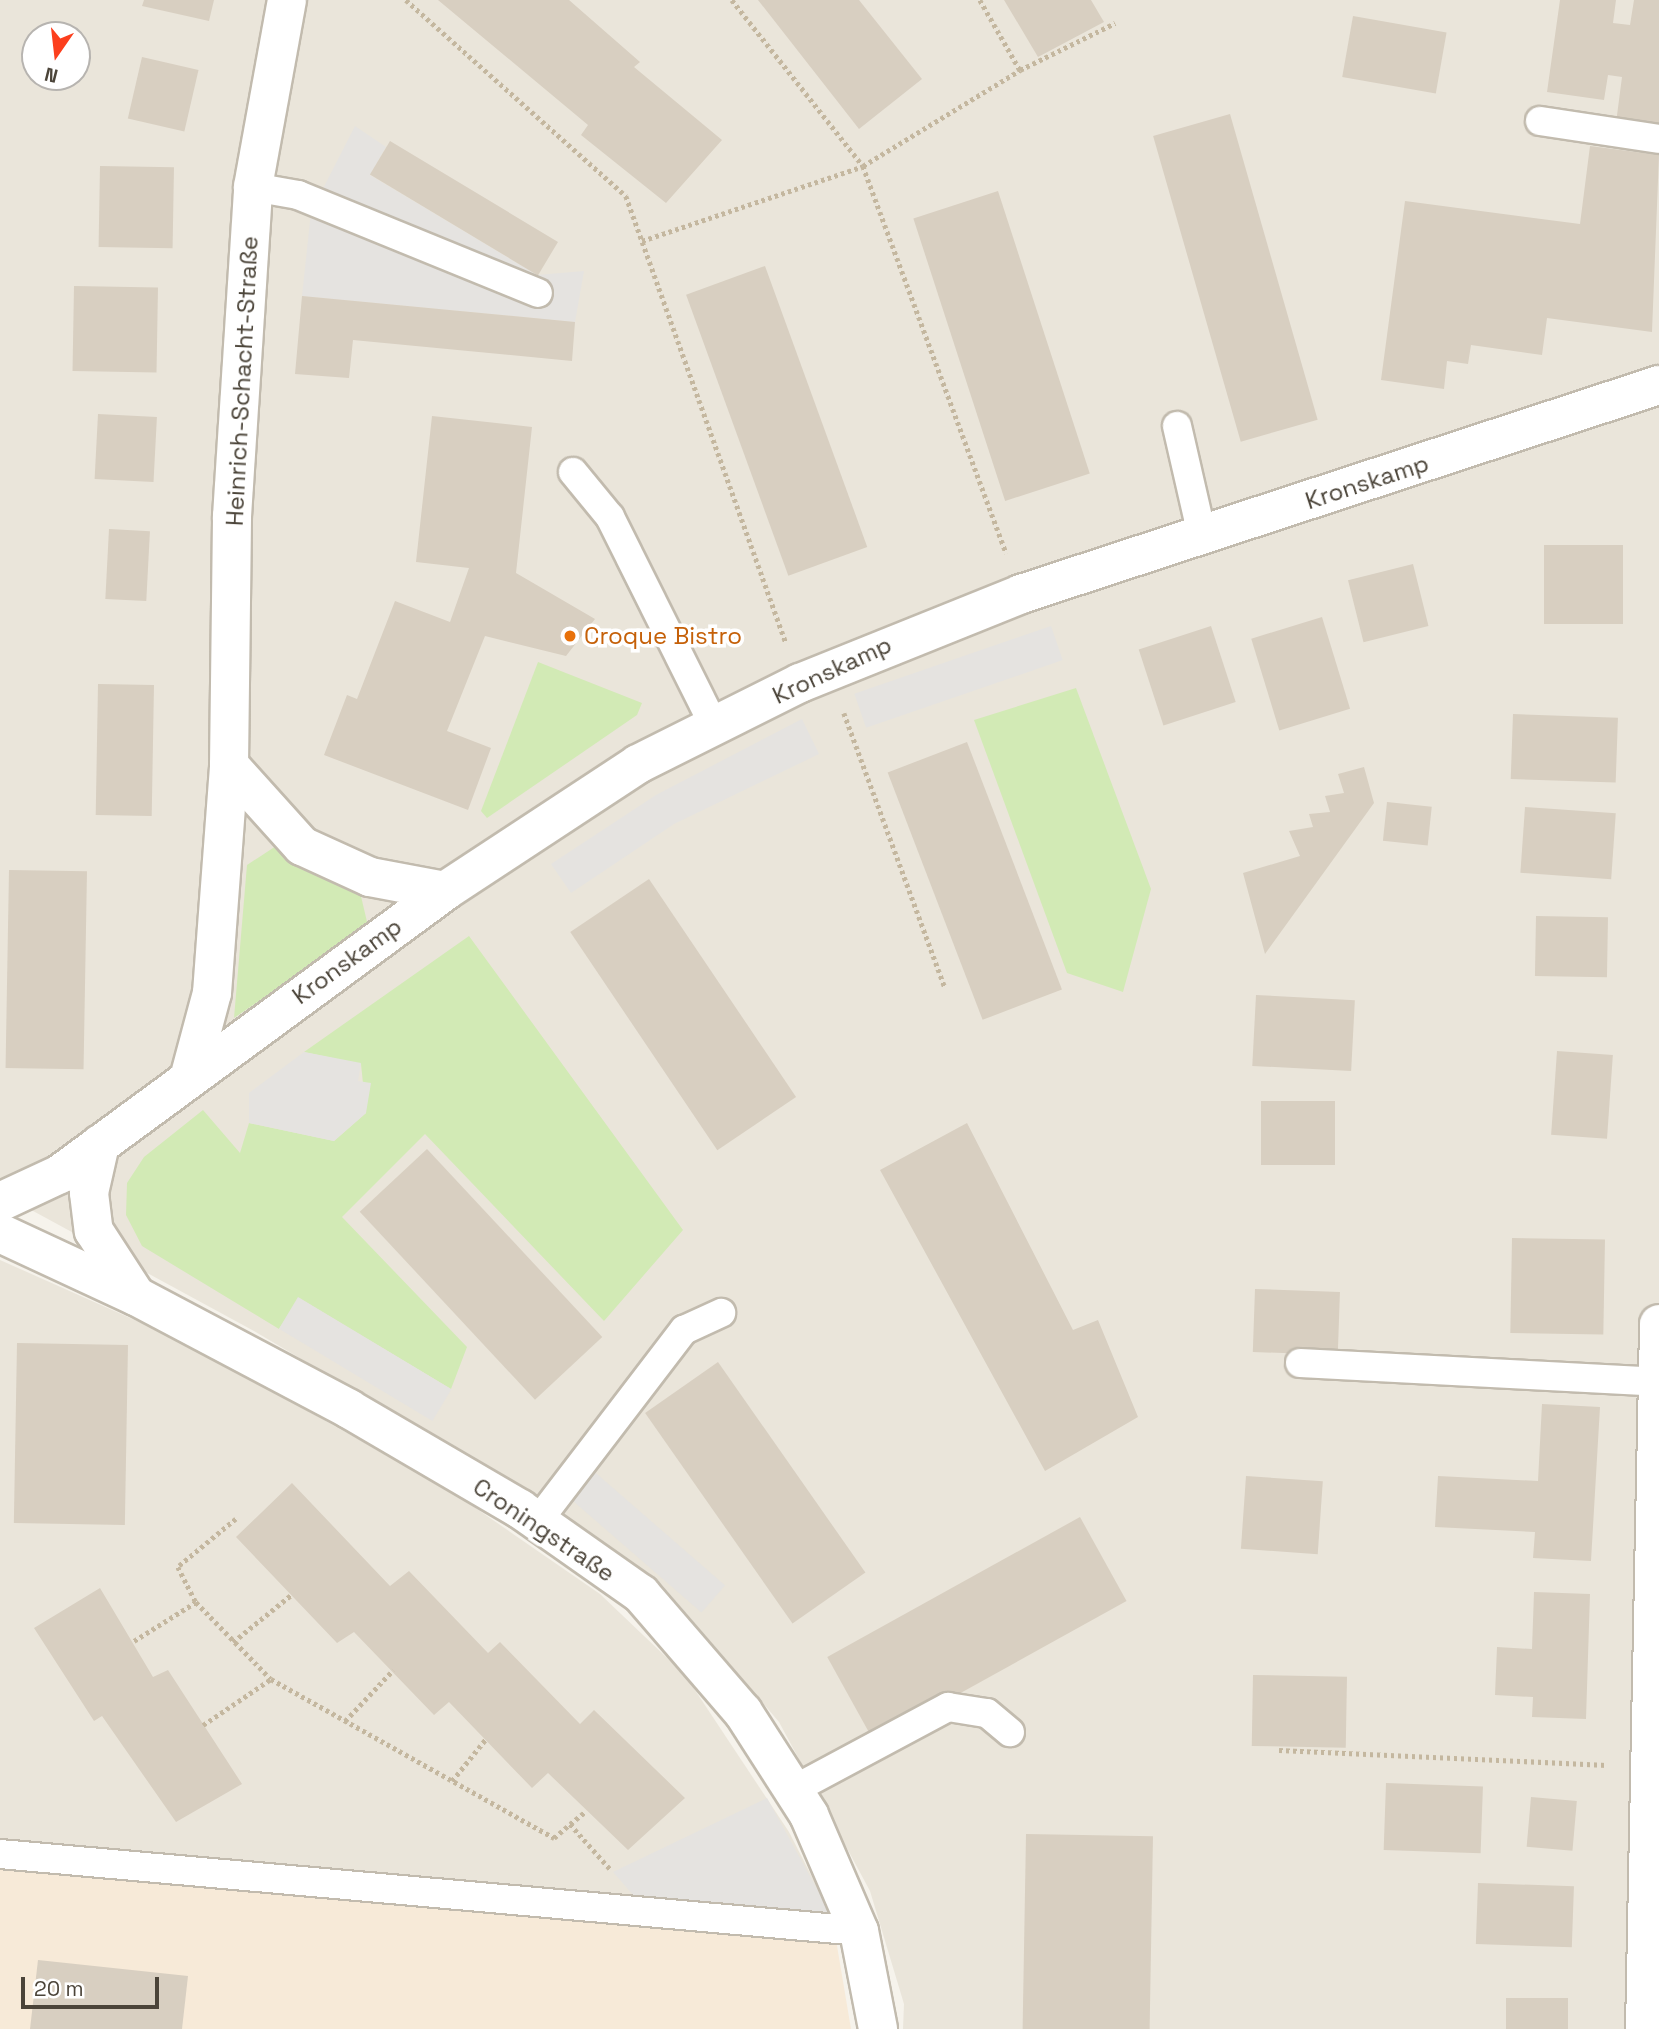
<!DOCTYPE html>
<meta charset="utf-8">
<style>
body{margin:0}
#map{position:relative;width:1659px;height:2029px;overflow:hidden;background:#f6f3ec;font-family:"Space Grotesk",sans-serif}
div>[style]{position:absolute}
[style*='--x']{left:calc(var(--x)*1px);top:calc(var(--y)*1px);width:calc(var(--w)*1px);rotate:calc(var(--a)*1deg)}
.residential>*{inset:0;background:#eae5da}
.commercial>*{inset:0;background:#f7ead8}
.green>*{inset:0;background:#d2eab5}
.parking>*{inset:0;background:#e5e3e0;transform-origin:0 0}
.building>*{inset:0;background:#d8cfc1;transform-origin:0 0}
.path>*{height:4.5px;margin-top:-2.25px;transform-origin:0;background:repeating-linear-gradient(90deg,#c4b79f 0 3.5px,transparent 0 7px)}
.roads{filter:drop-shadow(2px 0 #c2bbae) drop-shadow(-2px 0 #c2bbae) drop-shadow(0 2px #c2bbae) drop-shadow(0 -2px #c2bbae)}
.service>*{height:28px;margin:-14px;padding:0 14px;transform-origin:14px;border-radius:14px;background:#fff}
.minor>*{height:38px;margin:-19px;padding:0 19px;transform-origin:19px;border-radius:19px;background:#fff}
.dots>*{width:19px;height:19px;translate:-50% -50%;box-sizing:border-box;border:4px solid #fff;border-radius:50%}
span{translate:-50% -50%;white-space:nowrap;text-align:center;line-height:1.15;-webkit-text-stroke:7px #fff;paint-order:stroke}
.street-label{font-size:24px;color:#4b4439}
.food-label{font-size:24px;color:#c56008}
.left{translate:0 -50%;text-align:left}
.north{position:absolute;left:21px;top:21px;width:70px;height:70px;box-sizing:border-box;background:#fff;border:2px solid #b7b4b0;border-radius:50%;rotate:194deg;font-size:19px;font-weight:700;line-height:28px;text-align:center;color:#4b4439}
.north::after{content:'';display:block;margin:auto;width:24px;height:32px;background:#fc3f1d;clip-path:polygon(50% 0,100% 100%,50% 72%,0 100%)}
.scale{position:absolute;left:21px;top:1977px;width:138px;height:32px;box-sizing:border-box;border:4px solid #4b4439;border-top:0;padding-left:9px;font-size:21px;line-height:24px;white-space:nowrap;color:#4b4439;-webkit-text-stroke:5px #fff;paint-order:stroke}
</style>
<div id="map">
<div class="residential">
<i style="clip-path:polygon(evenodd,0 0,1659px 0,1659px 2029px,903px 2029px,904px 2004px,870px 1891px,779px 1722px,663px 1586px,538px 1499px,254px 1331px,0 1193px,0 0,35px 35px,77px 35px,77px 77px,35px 77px,35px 35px)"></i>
<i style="clip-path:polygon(0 1260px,184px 1342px,451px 1491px,600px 1594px,685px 1675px,789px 1832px,832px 1916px,0 1853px)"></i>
</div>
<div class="commercial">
<i style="clip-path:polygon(0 1853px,832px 1916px,851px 2029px,0 2029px)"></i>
</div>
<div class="green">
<i style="clip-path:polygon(538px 662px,642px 703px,637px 715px,487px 818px,481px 811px)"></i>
<i style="clip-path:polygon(1076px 688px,1151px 889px,1123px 992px,1067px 973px,974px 720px)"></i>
<i style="clip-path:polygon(276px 846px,360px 892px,368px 926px,234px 1018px,247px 865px)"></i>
<i style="clip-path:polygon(469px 936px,683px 1230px,604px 1321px,425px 1134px,342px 1217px,467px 1347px,451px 1389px,299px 1298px,279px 1329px,142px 1246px,126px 1215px,127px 1183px,144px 1157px,203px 1110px,240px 1153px,249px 1123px,334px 1141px,366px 1113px,361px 1064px,304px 1052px)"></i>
</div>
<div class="parking">
<i style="clip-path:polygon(355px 126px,386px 147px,370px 175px,537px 275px,584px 271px,575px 322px,302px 296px,311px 212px)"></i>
<i style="left:1051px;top:626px;width:36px;height:208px;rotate:71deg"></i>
<i style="clip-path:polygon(802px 719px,819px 754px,674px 824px,571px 893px,551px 864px,656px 795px)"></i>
<i style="clip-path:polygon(304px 1052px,361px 1063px,358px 1081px,371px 1083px,366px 1113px,334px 1141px,249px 1123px,249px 1093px)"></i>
<i style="left:298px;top:1297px;width:179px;height:37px;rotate:31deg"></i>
<i style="left:590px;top:1468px;width:179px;height:36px;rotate:41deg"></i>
<i style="clip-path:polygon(767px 1798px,832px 1916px,640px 1903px,613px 1872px)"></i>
</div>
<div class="building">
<i style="clip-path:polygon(144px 0,214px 0,209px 21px,142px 6px)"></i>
<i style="clip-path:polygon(438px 0,569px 0,640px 62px,634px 67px,722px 140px,666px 203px,581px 135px,588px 125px)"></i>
<i style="clip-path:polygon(758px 0,859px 0,922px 79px,859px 129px)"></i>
<i style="clip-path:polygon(1004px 0,1091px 0,1104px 22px,1038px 57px)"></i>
<i style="clip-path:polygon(1560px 0,1616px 0,1613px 23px,1630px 25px,1634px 0,1659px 0,1659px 129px,1616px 123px,1622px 77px,1608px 75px,1604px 100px,1547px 92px)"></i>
<i style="left:1353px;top:16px;width:95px;height:62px;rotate:10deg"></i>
<i style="left:142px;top:57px;width:58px;height:63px;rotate:13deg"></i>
<i style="left:1230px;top:114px;width:318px;height:80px;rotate:74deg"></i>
<i style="left:390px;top:141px;width:196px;height:39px;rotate:31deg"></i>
<i style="clip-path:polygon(1590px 146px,1659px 155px,1652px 332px,1547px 318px,1542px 355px,1471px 345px,1468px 364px,1447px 361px,1444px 389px,1381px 380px,1405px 201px,1580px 224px)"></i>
<i style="left:100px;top:166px;width:74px;height:81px;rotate:1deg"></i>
<i style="left:998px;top:191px;width:297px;height:89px;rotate:72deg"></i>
<i style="left:765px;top:266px;width:299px;height:84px;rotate:70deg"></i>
<i style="left:74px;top:286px;width:84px;height:85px;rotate:1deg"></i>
<i style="clip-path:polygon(302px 296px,575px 322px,572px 361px,353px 340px,349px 378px,295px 374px)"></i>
<i style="left:98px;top:414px;width:59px;height:65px;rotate:3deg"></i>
<i style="clip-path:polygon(432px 416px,532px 427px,516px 573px,595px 619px,566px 656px,485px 636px,447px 731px,491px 748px,468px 810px,324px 755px,347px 695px,357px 699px,395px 601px,450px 622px,469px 568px,416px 562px)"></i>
<i style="left:109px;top:529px;width:41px;height:70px;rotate:3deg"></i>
<i style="left:1544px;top:545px;width:79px;height:79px"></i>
<i style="left:1413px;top:564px;width:64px;height:67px;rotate:76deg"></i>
<i style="left:1322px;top:617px;width:96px;height:74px;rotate:73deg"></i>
<i style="left:1211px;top:626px;width:80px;height:76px;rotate:72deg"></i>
<i style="left:98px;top:684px;width:56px;height:131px;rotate:1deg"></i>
<i style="left:1513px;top:714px;width:105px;height:65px;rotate:2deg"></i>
<i style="left:967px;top:742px;width:265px;height:85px;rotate:69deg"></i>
<i style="clip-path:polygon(1364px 767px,1374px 803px,1265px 954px,1243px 873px,1300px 856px,1289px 831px,1313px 827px,1309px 814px,1330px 812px,1325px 796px,1344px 793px,1338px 774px)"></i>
<i style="left:1387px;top:802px;width:45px;height:39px;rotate:6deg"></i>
<i style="left:1525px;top:807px;width:91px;height:66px;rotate:4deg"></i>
<i style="left:9px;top:870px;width:78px;height:198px;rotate:1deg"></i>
<i style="left:649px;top:879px;width:263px;height:95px;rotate:56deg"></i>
<i style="left:1536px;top:916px;width:72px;height:60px;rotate:1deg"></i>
<i style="left:1256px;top:995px;width:99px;height:71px;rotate:3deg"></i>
<i style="left:1557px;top:1051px;width:56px;height:84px;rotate:4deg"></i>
<i style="left:1261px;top:1101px;width:74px;height:64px"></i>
<i style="clip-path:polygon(967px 1123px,1073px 1330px,1098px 1320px,1138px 1417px,1045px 1471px,880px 1170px)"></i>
<i style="left:427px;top:1149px;width:257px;height:92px;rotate:47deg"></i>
<i style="left:1512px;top:1238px;width:93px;height:95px;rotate:1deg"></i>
<i style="left:1255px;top:1289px;width:85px;height:63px;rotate:2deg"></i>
<i style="left:17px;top:1343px;width:111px;height:180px;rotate:1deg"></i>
<i style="left:718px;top:1362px;width:257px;height:89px;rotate:55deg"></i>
<i style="clip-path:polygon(1542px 1404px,1600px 1407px,1591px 1561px,1533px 1558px,1535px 1532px,1435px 1527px,1438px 1476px,1538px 1481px)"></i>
<i style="left:1246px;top:1476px;width:77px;height:73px;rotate:4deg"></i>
<i style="clip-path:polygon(292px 1483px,390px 1586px,409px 1571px,488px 1653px,500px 1642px,580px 1724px,594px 1710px,685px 1798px,628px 1850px,548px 1773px,532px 1788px,449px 1702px,434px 1715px,354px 1632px,337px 1643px,236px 1537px)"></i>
<i style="left:1080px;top:1517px;width:96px;height:289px;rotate:61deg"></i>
<i style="clip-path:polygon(100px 1588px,153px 1677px,168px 1670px,242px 1784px,176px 1822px,102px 1716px,94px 1721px,34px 1628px)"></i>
<i style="clip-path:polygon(1534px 1592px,1590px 1594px,1586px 1719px,1532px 1717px,1533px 1697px,1495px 1695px,1497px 1647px,1532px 1649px)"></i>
<i style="left:1253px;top:1675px;width:94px;height:71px;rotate:1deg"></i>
<i style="left:1386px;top:1783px;width:97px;height:67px;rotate:2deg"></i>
<i style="left:1531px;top:1797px;width:46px;height:50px;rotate:5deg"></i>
<i style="left:1026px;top:1834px;width:127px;height:195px;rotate:1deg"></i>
<i style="left:1478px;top:1883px;width:96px;height:61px;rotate:2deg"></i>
<i style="clip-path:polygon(38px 1960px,188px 1976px,182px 2029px,30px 2029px)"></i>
<i style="left:1506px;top:1998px;width:62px;height:31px"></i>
</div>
<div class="path">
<i style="--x:406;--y:0;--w:295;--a:41.7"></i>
<i style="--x:626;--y:196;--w:474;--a:70.3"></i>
<i style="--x:732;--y:0;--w:211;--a:51.7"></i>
<i style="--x:863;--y:166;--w:413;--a:69.7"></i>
<i style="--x:980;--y:0;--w:81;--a:60.3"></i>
<i style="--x:642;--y:241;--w:233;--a:-18.7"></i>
<i style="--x:863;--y:166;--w:184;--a:-31.4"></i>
<i style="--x:1020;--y:70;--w:106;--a:-26.3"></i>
<i style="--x:844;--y:713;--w:293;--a:69.8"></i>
<i style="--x:236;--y:1519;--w:75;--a:140.4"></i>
<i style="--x:178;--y:1567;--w:39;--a:63"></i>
<i style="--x:196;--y:1602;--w:107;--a:45.8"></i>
<i style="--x:271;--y:1679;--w:325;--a:29.3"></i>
<i style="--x:554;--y:1838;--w:21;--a:-41"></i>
<i style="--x:570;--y:1824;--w:62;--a:48.3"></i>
<i style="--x:134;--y:1641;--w:73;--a:-32.2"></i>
<i style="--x:233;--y:1642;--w:75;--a:-39"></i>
<i style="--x:345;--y:1721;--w:70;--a:-46.7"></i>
<i style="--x:203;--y:1725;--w:82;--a:-34.1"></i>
<i style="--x:1279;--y:1750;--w:328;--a:2.6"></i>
<i style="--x:452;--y:1781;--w:53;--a:-51.2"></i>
<i style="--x:570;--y:1824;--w:19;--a:-39"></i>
</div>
<div class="roads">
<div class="service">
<i style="--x:1540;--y:121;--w:120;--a:8.6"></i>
<i style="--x:253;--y:187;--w:46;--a:10.1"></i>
<i style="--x:298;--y:195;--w:259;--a:22.2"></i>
<i style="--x:1177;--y:426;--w:112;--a:77.1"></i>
<i style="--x:573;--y:472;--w:58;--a:50.6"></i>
<i style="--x:610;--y:517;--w:233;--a:63.5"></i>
<i style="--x:1300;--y:1363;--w:360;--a:3"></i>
<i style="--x:537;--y:1522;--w:242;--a:-52.6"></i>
<i style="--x:684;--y:1330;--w:41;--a:-24.7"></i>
<i style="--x:793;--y:1790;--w:176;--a:-28.2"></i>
<i style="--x:948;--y:1707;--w:39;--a:9"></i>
<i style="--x:987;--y:1713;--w:30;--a:40"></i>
<i style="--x:0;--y:1854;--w:862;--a:5.12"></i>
</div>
<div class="minor">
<i style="--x:229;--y:765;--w:109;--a:48"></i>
<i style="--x:302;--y:846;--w:75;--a:24.5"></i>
<i style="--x:370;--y:877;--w:76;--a:10.6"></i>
<i style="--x:190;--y:1075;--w:85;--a:-75"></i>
<i style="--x:212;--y:993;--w:229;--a:-85.7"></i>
<i style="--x:229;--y:765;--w:249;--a:-89.3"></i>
<i style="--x:232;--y:516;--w:330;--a:-86.3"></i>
<i style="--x:253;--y:187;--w:190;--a:-79.7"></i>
<i style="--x:100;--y:1144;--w:50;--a:102.7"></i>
<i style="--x:89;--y:1193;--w:38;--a:83"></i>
<i style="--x:94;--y:1231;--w:77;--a:57.1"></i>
<i style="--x:0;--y:1202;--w:66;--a:-25"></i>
<i style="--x:60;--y:1174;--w:478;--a:-36.3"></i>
<i style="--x:445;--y:891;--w:231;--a:-33.3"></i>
<i style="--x:638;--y:764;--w:181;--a:-26.6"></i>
<i style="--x:800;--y:683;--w:238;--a:-21.9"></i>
<i style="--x:1021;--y:594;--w:671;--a:-18.14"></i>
<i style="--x:0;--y:1233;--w:150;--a:24.9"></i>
<i style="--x:136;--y:1296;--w:241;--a:27.9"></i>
<i style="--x:349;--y:1409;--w:198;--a:30.3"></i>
<i style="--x:520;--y:1509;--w:148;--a:35.1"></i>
<i style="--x:641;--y:1594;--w:156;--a:49.2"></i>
<i style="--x:743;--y:1712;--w:122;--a:57.3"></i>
<i style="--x:809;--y:1815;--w:126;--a:66.7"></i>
<i style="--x:859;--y:1931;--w:100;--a:79"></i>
<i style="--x:1645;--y:2029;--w:705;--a:-88.86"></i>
</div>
</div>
<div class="dots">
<i style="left:570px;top:636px;background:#e8710a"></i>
</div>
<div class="street-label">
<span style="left:242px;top:381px;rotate:-87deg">Heinrich-Schacht-Straße</span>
<span style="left:1367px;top:482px;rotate:-18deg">Kronskamp</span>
<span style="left:832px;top:670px;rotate:-25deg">Kronskamp</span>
<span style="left:347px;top:961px;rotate:-36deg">Kronskamp</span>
<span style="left:544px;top:1530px;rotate:34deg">Croningstraße</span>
</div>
<div class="food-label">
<span class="left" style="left:584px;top:636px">Croque Bistro</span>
</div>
<div class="north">N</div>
<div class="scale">20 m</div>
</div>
